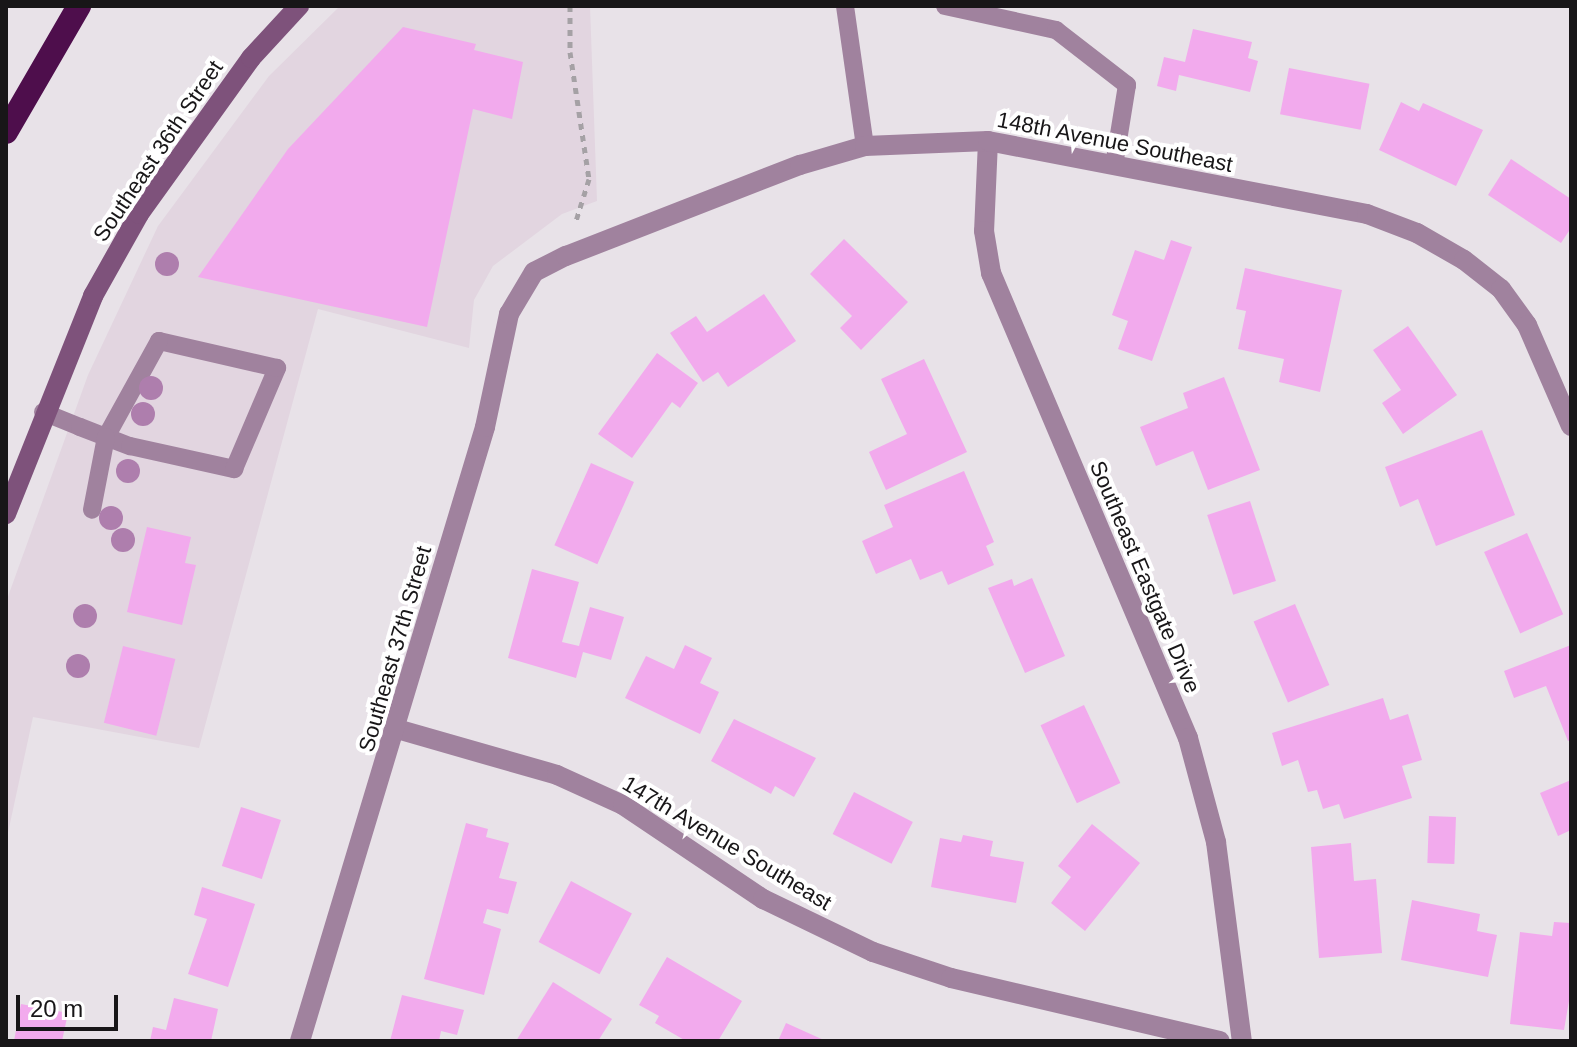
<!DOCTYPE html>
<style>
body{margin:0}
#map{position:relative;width:1577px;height:1047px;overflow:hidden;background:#e8e2e8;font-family:Helvetica,sans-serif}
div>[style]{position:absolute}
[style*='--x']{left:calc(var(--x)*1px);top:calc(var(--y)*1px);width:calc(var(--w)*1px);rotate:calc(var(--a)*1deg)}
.built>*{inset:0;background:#e2d5e0}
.building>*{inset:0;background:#f2aaed;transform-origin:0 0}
.path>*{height:5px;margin-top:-2.5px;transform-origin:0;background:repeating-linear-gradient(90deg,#a5a1a5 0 6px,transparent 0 12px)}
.lane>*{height:18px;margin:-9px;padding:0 9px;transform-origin:9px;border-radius:9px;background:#a0829e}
.street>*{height:20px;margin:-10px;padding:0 10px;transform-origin:10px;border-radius:10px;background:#a0829e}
.secondary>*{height:20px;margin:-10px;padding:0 10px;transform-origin:10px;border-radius:10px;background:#7e527b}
.highway>*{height:24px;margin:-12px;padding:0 12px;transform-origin:12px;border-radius:12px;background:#4e0e4c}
.trees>*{width:24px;height:24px;margin:-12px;border-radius:50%;background:#ae7ead}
span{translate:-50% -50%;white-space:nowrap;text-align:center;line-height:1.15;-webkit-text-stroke:8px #fff;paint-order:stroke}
.street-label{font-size:22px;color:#181618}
.frame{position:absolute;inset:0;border:8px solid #181618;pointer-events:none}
.scale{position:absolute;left:16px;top:995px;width:102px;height:36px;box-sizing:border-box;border:4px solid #181618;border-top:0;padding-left:10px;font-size:24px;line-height:28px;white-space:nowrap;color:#181618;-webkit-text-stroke:6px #fff;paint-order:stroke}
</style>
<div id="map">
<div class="built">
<i style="clip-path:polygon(340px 6px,590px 6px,597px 201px,562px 214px,493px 266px,474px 300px,469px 348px,318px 309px,199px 748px,33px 717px,6px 842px,6px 602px,88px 375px,158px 226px,269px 76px)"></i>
</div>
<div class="building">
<i style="clip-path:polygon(403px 27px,476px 44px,474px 50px,523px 62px,512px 119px,473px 109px,427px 327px,198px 277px,288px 149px)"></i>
<i style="clip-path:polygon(1193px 29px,1252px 42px,1248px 58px,1258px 61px,1250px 92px,1179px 75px,1176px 91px,1157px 86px,1164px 57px,1185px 62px)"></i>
<i style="left:1289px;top:68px;width:82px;height:47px;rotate:11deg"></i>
<i style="clip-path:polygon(1401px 102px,1419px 111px,1423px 103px,1483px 130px,1456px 186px,1379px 150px)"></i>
<i style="clip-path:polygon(1511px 159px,1571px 199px,1571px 228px,1561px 243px,1488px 195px)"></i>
<i style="clip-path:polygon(844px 239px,908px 302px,861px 350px,840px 328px,852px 316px,810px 274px)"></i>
<i style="clip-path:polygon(1171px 240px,1192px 247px,1152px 361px,1118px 349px,1128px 321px,1112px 315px,1135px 250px,1164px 260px)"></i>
<i style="clip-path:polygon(1245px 268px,1342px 290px,1320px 392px,1279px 382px,1284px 359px,1238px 349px,1246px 311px,1236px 309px)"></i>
<i style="clip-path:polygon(764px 294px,796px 341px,728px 387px,718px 372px,703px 382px,670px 333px,696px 316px,707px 332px)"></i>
<i style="clip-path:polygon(1408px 326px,1457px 395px,1403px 434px,1382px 403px,1401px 390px,1373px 350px)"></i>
<i style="clip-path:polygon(657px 353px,698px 383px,680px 408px,672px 402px,632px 458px,598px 434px)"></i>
<i style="clip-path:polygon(924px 359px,967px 452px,886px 490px,869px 452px,907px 434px,881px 379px)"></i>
<i style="clip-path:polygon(1224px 377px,1260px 470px,1208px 490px,1193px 451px,1156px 466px,1140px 427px,1188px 408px,1183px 393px)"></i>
<i style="clip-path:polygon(1482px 430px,1515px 515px,1436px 546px,1418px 499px,1400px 507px,1385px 467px)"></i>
<i style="left:591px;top:463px;width:47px;height:90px;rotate:24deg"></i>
<i style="clip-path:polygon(964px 471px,994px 542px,986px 546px,994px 565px,948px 585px,942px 571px,920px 580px,911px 559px,876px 574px,862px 541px,893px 527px,884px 505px)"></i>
<i style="left:1250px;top:501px;width:84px;height:45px;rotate:72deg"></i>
<i style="clip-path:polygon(147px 527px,191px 537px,185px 563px,196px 565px,182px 625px,127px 612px)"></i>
<i style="left:1527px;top:533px;width:89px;height:47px;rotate:66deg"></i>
<i style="clip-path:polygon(532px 569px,579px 582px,562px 642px,579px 646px,590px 607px,624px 617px,611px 660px,583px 652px,576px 678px,508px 658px)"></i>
<i style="clip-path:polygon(1032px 578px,1065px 656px,1025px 673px,988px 588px,1012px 579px,1014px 586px)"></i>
<i style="left:1295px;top:604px;width:88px;height:45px;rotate:67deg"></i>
<i style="clip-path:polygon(685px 645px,712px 658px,700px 683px,719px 692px,700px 734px,625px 698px,646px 656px,674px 669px)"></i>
<i style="clip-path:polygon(1571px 645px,1571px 740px,1568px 741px,1546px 686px,1514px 698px,1504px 671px)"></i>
<i style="left:123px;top:646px;width:54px;height:79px;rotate:14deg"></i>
<i style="clip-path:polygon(1383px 698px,1390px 720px,1408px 714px,1422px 760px,1402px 766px,1412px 798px,1344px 819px,1339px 804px,1323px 809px,1317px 790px,1308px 792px,1298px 760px,1282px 766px,1272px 733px)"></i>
<i style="left:1084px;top:705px;width:86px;height:48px;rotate:65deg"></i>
<i style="clip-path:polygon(734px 719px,816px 758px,794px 797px,775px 786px,771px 794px,711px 761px)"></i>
<i style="clip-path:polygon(1571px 780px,1571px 830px,1558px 836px,1540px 793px)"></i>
<i style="left:854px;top:792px;width:66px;height:47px;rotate:27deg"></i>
<i style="left:241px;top:807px;width:42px;height:62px;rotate:18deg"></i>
<i style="left:1429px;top:816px;width:27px;height:47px;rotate:2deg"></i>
<i style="clip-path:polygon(466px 823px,488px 829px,486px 837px,509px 843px,499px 878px,517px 882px,508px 914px,487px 909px,483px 923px,501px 929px,484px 995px,424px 979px)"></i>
<i style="clip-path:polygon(1092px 824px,1140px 863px,1085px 931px,1051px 903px,1071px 877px,1058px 866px)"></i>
<i style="clip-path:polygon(963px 835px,993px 841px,990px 856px,1024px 862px,1016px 903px,931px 887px,940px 838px,961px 842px)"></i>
<i style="clip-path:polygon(1351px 843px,1354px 881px,1376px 879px,1382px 953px,1319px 958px,1311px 847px)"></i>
<i style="left:571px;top:881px;width:69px;height:69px;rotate:28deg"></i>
<i style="clip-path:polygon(202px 887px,255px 904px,228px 987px,188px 974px,207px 919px,194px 915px)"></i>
<i style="clip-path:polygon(1412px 900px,1480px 914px,1477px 931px,1497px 935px,1488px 977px,1401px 960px)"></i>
<i style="clip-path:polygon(1554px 922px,1571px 923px,1571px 989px,1564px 1030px,1510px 1024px,1520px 932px,1552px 936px)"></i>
<i style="clip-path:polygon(667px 957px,742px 1001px,718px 1041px,686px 1041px,655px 1023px,659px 1016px,639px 1005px)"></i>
<i style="clip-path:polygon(553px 982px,612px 1019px,598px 1041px,516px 1041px)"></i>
<i style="clip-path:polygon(402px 995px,464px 1010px,457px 1035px,441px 1031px,439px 1041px,390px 1041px)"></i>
<i style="clip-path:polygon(174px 998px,218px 1009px,211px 1041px,150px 1041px,153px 1027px,166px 1030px)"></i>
<i style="clip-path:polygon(21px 1004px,68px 1013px,62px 1041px,14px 1041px)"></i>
<i style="clip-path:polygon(786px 1023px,826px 1041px,778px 1041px)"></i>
</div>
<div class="path">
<i style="--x:570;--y:6;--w:46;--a:90"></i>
<i style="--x:570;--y:52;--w:128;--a:81.5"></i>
<i style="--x:589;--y:179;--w:47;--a:107.3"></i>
</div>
<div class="lane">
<i style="--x:845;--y:6;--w:141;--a:81.9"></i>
<i style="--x:945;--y:6;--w:114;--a:12.2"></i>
<i style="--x:1056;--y:30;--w:90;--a:37.8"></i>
<i style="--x:1127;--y:85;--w:81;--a:99.2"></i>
<i style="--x:43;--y:412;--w:40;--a:22"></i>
<i style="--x:80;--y:427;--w:28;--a:21"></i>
<i style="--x:106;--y:437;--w:26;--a:21"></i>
<i style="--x:130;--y:446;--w:107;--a:12.5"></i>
<i style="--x:234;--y:469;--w:110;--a:-66.9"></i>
<i style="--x:277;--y:368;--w:121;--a:-167.1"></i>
<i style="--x:159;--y:341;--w:110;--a:118.9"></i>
<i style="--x:106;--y:437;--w:74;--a:100.9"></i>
</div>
<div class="street">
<i style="--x:988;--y:141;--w:90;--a:92.5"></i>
<i style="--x:984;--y:231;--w:43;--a:80.5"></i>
<i style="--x:991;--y:273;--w:505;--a:67.04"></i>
<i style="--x:1188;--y:738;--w:108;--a:74.9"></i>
<i style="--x:1216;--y:842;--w:201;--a:82.6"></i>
<i style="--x:397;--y:729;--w:166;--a:16"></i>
<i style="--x:557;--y:775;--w:72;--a:24.4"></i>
<i style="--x:623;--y:805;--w:169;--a:33.9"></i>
<i style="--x:763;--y:899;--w:122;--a:25.7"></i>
<i style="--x:873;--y:952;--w:82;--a:18.4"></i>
<i style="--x:951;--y:978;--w:276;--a:13.2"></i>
<i style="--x:300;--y:1041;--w:641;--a:-73.23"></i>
<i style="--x:485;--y:427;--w:116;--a:-78"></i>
<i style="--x:509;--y:314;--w:49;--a:-59.2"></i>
<i style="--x:534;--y:272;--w:36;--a:-27"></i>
<i style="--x:566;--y:256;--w:251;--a:-21.3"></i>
<i style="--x:800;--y:165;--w:68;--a:-16.3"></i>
<i style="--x:865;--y:146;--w:123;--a:-2.3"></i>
<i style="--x:988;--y:141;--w:386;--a:10.9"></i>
<i style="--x:1367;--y:214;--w:53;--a:20.8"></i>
<i style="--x:1417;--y:233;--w:54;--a:29.9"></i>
<i style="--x:1464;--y:260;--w:47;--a:38.1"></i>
<i style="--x:1501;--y:289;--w:44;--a:54.2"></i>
<i style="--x:1527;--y:325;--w:110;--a:66.5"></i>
</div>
<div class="secondary">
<i style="--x:6;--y:514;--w:235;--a:-68.2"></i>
<i style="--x:93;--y:296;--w:94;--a:-60.7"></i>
<i style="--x:139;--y:214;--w:192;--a:-54.3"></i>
<i style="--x:251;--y:58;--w:71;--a:-47.3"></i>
</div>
<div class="highway">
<i style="--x:6;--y:132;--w:146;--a:-59.9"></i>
</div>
<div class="trees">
<i style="left:167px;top:264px"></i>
<i style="left:151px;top:388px"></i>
<i style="left:143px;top:414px"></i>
<i style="left:128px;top:471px"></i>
<i style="left:111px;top:518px"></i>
<i style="left:123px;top:540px"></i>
<i style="left:85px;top:616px"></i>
<i style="left:78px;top:666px"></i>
</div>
<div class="street-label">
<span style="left:1115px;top:142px;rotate:11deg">148th Avenue Southeast</span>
<span style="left:158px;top:151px;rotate:-56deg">Southeast 36th Street</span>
<span style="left:1145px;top:577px;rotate:67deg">Southeast Eastgate Drive</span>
<span style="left:395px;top:649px;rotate:-74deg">Southeast 37th Street</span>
<span style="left:727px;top:843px;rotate:31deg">147th Avenue Southeast</span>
</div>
<div class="frame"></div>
<div class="scale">20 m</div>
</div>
